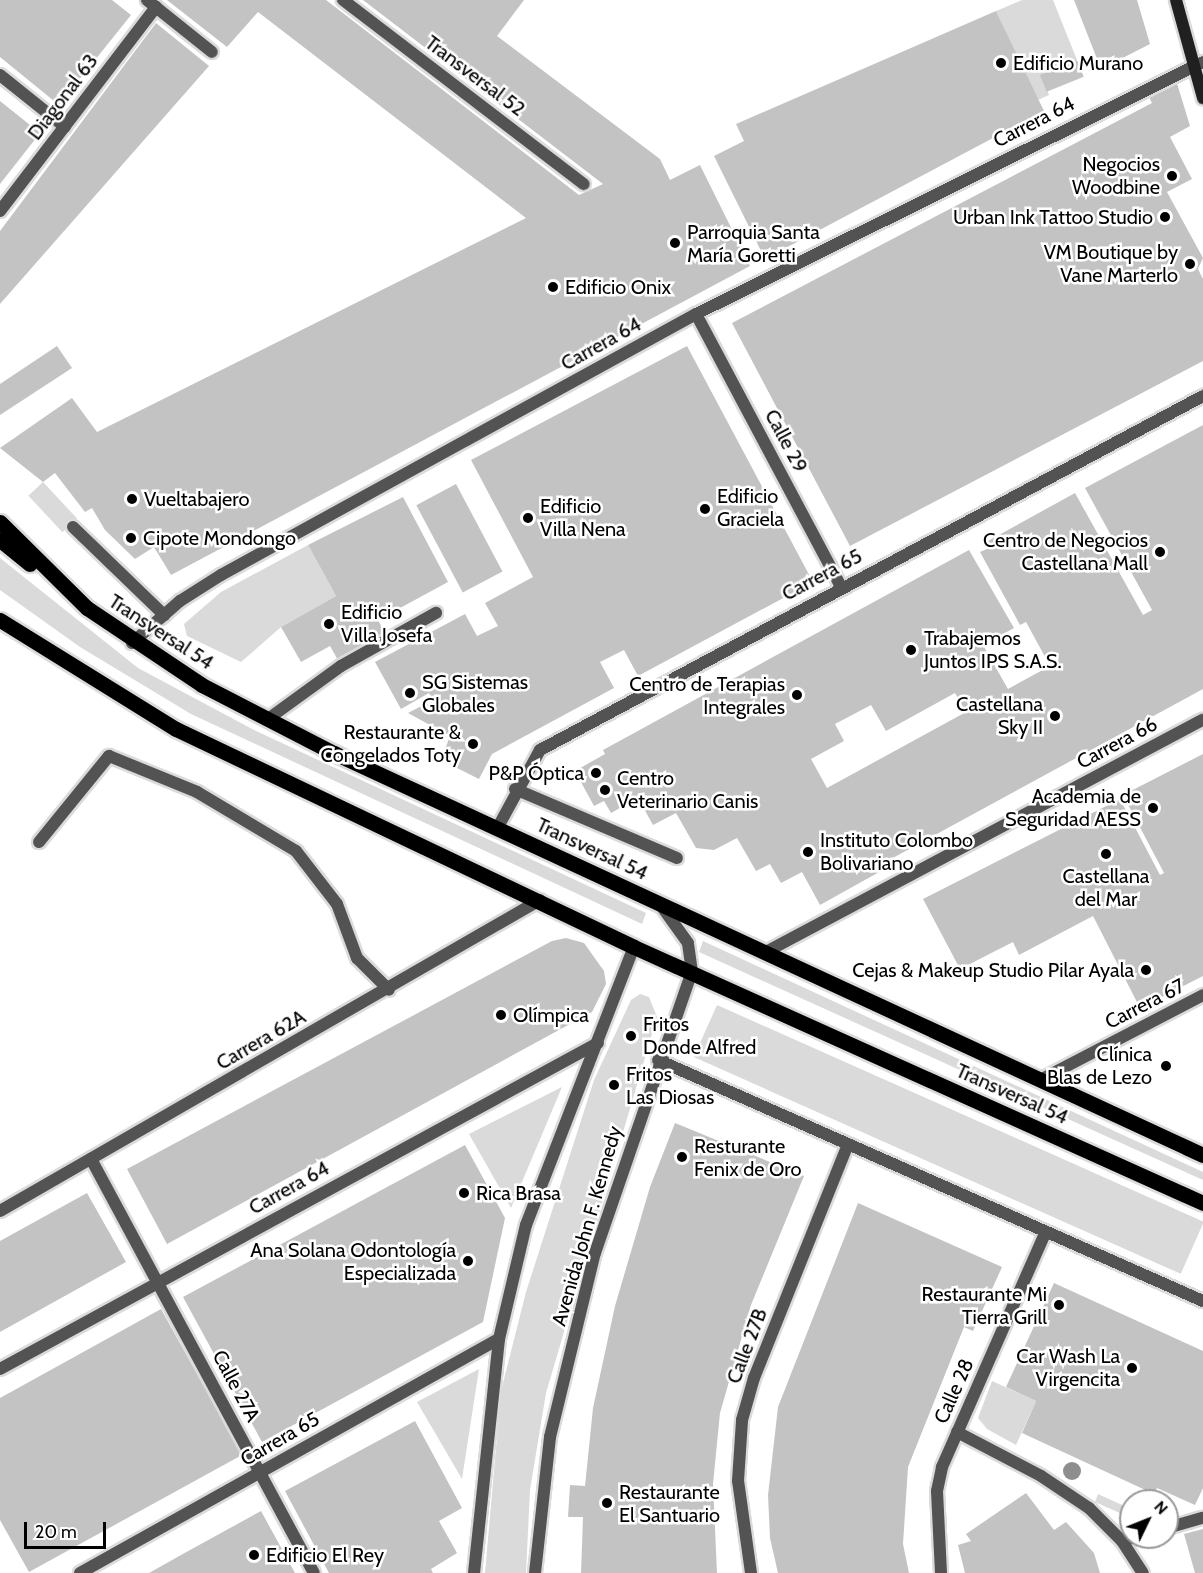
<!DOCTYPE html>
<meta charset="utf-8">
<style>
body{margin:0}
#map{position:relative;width:1203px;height:1573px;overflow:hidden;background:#fff;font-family:Cabin,sans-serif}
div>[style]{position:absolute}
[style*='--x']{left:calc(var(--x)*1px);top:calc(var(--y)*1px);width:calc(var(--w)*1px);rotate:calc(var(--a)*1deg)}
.green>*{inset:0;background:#dadada;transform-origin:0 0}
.building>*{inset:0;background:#c3c3c3;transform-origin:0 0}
.roads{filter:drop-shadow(2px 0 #dbdbdb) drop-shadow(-2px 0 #dbdbdb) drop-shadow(0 2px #dbdbdb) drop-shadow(0 -2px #dbdbdb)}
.service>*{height:12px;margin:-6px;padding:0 6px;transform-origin:6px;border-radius:6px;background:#535353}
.minor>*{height:12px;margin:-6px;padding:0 6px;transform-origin:6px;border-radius:6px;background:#535353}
.tertiary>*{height:12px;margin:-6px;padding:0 6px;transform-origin:6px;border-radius:6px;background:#535353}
.secondary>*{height:12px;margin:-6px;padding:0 6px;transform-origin:6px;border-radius:6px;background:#202020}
.primary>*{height:15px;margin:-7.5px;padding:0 7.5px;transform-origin:7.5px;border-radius:7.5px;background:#000}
.trees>*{width:18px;height:18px;margin:-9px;border-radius:50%;background:#8e8e8e}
.dots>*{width:16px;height:16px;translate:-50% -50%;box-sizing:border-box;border:3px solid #fff;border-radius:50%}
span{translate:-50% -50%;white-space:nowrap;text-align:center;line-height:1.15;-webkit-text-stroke:5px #fff;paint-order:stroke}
.poi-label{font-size:20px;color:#000}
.left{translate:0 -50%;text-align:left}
.right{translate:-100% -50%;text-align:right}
.street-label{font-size:20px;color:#000}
.north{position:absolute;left:1119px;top:1489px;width:60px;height:60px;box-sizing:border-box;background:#fff;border:2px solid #999;border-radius:50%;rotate:47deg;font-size:16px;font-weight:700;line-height:24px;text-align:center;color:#000}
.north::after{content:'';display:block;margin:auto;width:21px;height:27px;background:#000;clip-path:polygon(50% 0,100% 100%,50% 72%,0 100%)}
.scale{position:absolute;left:24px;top:1522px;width:82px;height:27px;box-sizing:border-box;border:3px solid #000;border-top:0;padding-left:8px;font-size:18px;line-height:21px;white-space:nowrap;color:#000;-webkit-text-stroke:4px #fff;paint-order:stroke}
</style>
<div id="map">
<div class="green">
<i style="clip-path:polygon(1022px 0,1053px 0,1077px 60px,1042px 78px,1049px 95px,1038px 100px,996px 11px)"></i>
<i style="left:43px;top:482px;width:50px;height:20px;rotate:47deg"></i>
<i style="clip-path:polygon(308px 545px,336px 596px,281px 627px,241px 662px,187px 636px,184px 624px,221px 592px)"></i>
<i style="clip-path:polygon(0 558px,138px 668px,254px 730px,646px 913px,642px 924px,191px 714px,80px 647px,0 590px)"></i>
<i style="clip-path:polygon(703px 941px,1203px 1172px,1203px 1180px,699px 952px)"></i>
<i style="clip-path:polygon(640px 994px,649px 997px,657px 1017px,546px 1393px,530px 1490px,526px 1573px,485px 1573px,501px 1391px,526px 1292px,594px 1080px,631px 1000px)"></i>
<i style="left:717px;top:1005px;width:533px;height:57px;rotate:24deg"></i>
<i style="clip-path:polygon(562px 1087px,511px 1208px,469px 1134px)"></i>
<i style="clip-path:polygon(479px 1369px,462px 1479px,417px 1402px)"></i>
<i style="clip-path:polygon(992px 1381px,1036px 1401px,1016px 1445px,987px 1429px,978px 1418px)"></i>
<i style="clip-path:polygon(1098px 1494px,1131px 1509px,1131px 1518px,1095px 1502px)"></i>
</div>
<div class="building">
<i style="clip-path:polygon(0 0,112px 0,131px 15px,59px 105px,0 57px)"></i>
<i style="clip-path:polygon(167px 0,326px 0,579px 195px,603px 184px,363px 0,524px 0,497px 36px,660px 159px,670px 180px,700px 165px,750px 266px,171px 575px,154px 547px,135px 559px,105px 530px,92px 508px,85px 512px,55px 473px,43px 482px,0 448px,72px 398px,97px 432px,526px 218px,258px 12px,227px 47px)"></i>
<i style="clip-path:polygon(1074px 0,1137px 0,1150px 44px,1101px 69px)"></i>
<i style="clip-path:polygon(996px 11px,1044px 111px,765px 259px,714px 156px,744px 141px,736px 124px)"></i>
<i style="clip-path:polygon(156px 23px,209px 66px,0 304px,0 231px)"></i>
<i style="left:1077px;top:60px;width:18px;height:40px;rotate:68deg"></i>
<i style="clip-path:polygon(1176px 80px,1190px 126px,1170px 137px,1192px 179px,1167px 192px,1203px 258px,1198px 269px,1203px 279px,1203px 361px,850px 546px,732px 323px,1152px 103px,1148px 95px)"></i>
<i style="clip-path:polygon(0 101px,40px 133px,0 184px)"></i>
<i style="clip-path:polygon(57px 346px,72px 368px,0 415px,0 384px)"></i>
<i style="clip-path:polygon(687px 346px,813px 582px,638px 676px,624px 650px,600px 662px,614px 688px,492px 754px,479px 779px,441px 760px,450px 736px,408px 713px,433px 700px,429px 693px,401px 709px,375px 662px,465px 614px,477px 636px,498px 626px,485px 603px,533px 577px,471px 460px)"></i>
<i style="clip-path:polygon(evenodd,1203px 425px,1203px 689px,878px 866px,881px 871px,820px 905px,802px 872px,781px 883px,770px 864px,756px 871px,737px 838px,714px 850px,696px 848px,676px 813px,653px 825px,638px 798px,611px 813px,604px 801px,594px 806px,575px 771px,605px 754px,603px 750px,969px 550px,1014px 628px,983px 645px,1008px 689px,1050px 666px,1026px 622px,1020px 625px,980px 552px,989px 548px,986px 542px,1075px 493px,1143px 615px,1152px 610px,1085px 488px,1203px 425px,955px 693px,966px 712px,827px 788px,811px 759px,844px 741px,835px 724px,871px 705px,886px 731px,955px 693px)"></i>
<i style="left:456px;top:484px;width:99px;height:45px;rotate:62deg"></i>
<i style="clip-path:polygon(403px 497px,448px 582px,378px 620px,386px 635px,339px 662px,330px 646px,301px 662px,281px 627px,336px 596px,308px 545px)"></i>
<i style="clip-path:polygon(1203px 754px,1203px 976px,1140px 1008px,1093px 916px,1019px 955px,1013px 942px,960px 969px,923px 899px,1120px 799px,1160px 875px,1164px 873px,1123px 795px)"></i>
<i style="clip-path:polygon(566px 938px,584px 943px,604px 971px,606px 984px,592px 1012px,167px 1244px,127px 1169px,552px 941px)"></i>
<i style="clip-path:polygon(675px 1123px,804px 1176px,751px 1305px,720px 1413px,713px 1484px,717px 1573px,581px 1573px,583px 1517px,568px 1517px,570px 1485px,585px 1486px,593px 1408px,615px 1306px,650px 1187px)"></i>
<i style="clip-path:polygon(465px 1145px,505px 1218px,483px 1322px,262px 1442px,183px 1297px)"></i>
<i style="clip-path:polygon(87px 1193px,126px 1262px,0 1332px,0 1241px)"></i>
<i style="clip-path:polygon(858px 1203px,1002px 1267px,973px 1331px,964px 1327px,908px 1467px,903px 1544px,909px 1573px,778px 1573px,770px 1538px,768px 1495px,778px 1407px)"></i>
<i style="clip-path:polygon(1054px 1283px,1203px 1351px,1203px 1488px,1195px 1505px,1157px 1488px,1154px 1494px,1022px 1433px,1036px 1401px,1006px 1387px)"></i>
<i style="clip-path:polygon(161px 1309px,242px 1455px,29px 1572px,0 1520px,0 1398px)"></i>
<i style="clip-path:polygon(415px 1421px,462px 1508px,439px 1521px,457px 1553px,431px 1569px,433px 1573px,329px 1573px,285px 1491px)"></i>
<i style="clip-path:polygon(1026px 1493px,1054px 1530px,1066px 1522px,1094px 1553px,1100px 1573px,965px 1573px,958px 1545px,971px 1541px,966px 1534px)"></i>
<i style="clip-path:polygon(261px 1511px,295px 1573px,149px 1573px,181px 1555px)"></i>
<i style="clip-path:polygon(1203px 1529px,1203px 1573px,1195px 1573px,1184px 1534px)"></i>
</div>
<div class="roads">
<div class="service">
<i style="--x:73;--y:527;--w:127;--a:44"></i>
<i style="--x:268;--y:719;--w:90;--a:-36"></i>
<i style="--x:341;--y:666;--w:109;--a:-29.2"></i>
<i style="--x:515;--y:789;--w:176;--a:23.1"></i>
<i style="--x:39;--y:842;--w:111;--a:-50.9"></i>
<i style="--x:109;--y:756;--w:95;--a:22.2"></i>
<i style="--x:197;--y:792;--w:115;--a:30.8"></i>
<i style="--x:296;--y:851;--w:67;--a:52.3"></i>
<i style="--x:337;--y:904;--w:58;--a:69.7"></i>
<i style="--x:357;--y:958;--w:45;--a:45"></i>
</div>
<div class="minor">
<i style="--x:147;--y:0;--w:83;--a:38.7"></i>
<i style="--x:343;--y:0;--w:303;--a:37.4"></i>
<i style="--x:0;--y:75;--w:83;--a:38.7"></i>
<i style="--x:0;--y:211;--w:257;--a:-52.6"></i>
<i style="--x:696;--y:314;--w:309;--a:62"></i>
<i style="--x:132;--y:643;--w:64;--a:-41.2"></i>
<i style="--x:180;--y:601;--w:49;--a:-32.4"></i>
<i style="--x:221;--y:575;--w:542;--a:-28.79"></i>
<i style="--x:696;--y:314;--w:566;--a:-26.43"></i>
<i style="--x:498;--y:827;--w:88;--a:-61.4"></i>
<i style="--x:540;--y:750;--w:752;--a:-28.1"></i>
<i style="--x:764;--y:953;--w:497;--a:-28"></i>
<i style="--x:658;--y:1060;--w:596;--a:23.86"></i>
<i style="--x:1040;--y:1080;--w:184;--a:-27.5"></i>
<i style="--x:91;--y:1159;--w:470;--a:61.7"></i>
<i style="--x:0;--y:1211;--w:623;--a:-29.94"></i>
<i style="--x:0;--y:1369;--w:681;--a:-28.6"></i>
<i style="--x:957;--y:1432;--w:95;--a:27.6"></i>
<i style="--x:1041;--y:1476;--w:58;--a:33.7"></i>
<i style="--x:1089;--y:1508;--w:47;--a:45"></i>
<i style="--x:1122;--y:1541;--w:38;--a:57"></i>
<i style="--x:1167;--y:1528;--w:37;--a:-16"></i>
<i style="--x:1122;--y:1541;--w:14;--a:-17"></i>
<i style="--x:80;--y:1573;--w:480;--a:-29.2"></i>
<i style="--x:751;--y:1573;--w:93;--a:-98"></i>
<i style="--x:738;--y:1481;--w:61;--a:-86.2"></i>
<i style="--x:742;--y:1420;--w:44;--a:-74.1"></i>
<i style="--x:754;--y:1378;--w:252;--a:-68.1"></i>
<i style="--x:941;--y:1573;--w:82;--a:-92.8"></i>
<i style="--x:937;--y:1491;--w:25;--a:-78"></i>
<i style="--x:942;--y:1467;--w:256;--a:-66.2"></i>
</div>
<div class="tertiary">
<i style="--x:474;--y:1573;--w:235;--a:-83.9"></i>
<i style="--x:499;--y:1339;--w:117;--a:-76.7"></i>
<i style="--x:526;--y:1225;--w:298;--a:-68.8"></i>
<i style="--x:535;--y:1573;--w:137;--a:-83.7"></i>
<i style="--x:550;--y:1437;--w:189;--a:-76.3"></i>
<i style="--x:595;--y:1253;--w:297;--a:-71"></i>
<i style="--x:692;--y:972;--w:29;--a:-98"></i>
<i style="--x:688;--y:943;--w:44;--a:-125.8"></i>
</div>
<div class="secondary">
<i style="--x:1176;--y:0;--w:102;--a:74.6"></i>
</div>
<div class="primary">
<i style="--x:0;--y:522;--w:122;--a:44.7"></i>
<i style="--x:87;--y:608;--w:138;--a:33.8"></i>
<i style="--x:202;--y:685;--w:148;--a:27.3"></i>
<i style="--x:334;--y:753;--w:957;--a:24.83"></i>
<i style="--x:0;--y:540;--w:38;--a:39"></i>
<i style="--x:0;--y:620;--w:207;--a:31.8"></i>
<i style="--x:176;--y:729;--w:507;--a:25.45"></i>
<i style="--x:634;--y:947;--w:624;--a:24.22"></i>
</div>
</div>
<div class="trees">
<i style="left:1072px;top:1471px"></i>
</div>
<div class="dots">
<i style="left:1001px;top:63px;background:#000"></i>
<i style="left:1172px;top:176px;background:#000"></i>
<i style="left:1165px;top:217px;background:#000"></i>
<i style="left:675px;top:243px;background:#000"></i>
<i style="left:1190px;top:264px;background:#000"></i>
<i style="left:553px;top:287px;background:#000"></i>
<i style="left:132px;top:499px;background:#000"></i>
<i style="left:705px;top:509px;background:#000"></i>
<i style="left:528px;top:518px;background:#000"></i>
<i style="left:131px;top:538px;background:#000"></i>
<i style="left:1160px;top:552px;background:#000"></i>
<i style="left:329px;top:624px;background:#000"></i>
<i style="left:911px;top:650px;background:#000"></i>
<i style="left:410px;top:693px;background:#000"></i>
<i style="left:797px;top:695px;background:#000"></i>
<i style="left:1055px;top:716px;background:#000"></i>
<i style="left:473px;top:744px;background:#000"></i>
<i style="left:596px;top:773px;background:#000"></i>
<i style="left:605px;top:790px;background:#000"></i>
<i style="left:1153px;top:808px;background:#000"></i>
<i style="left:808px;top:852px;background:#000"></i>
<i style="left:1106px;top:854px;background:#000"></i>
<i style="left:1146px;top:970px;background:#000"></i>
<i style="left:501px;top:1015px;background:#000"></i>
<i style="left:631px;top:1036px;background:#000"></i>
<i style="left:1166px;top:1066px;background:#000"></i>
<i style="left:614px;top:1085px;background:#000"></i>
<i style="left:682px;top:1157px;background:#000"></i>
<i style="left:464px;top:1193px;background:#000"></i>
<i style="left:468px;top:1261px;background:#000"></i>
<i style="left:1059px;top:1305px;background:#000"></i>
<i style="left:1132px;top:1368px;background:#000"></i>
<i style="left:607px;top:1503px;background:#000"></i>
<i style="left:254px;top:1555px;background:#000"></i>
</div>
<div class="poi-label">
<span class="left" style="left:1013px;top:63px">Edificio Murano</span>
<span class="right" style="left:1160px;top:176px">Negocios<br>Woodbine</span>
<span class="right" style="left:1153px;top:217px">Urban Ink Tattoo Studio</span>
<span class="left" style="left:687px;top:244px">Parroquia Santa<br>María Goretti</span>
<span class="right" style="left:1178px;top:264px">VM Boutique by<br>Vane Marterlo</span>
<span class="left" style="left:565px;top:287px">Edificio Onix</span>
<span class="left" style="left:717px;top:508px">Edificio<br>Graciela</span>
<span class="left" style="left:144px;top:499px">Vueltabajero</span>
<span class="left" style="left:540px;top:518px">Edificio<br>Villa Nena</span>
<span class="left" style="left:143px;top:538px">Cipote Mondongo</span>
<span class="right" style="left:1148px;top:552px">Centro de Negocios<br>Castellana Mall</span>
<span class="left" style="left:341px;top:624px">Edificio<br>Villa Josefa</span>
<span class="left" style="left:924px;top:650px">Trabajemos<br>Juntos IPS S.A.S.</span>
<span class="left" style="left:422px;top:694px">SG Sistemas<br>Globales</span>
<span class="right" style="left:785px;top:696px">Centro de Terapias<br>Integrales</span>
<span class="right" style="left:1043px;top:716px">Castellana<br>Sky II</span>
<span class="right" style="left:461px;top:744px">Restaurante &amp;<br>Congelados Toty</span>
<span class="right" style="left:584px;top:773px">P&amp;P Óptica</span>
<span class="left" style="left:617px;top:790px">Centro<br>Veterinario Canis</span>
<span class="right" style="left:1141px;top:808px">Academia de<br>Seguridad AESS</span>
<span class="left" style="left:820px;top:852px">Instituto Colombo<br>Bolivariano</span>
<span style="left:1106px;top:888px">Castellana<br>del Mar</span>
<span class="right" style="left:1134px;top:970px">Cejas &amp; Makeup Studio Pilar Ayala</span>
<span class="left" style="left:513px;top:1015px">Olímpica</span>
<span class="left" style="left:643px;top:1036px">Fritos<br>Donde Alfred</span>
<span class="right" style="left:1152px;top:1066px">Clínica<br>Blas de Lezo</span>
<span class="left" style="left:626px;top:1086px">Fritos<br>Las Diosas</span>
<span class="left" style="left:694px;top:1158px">Resturante<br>Fenix de Oro</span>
<span class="left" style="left:476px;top:1193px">Rica Brasa</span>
<span class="right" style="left:456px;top:1262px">Ana Solana Odontología<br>Especializada</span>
<span class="right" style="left:1047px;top:1306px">Restaurante Mi<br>Tierra Grill</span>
<span class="right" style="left:1120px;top:1368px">Car Wash La<br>Virgencita</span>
<span class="left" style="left:619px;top:1504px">Restaurante<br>El Santuario</span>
<span class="left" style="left:266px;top:1555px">Edificio El Rey</span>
</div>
<div class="street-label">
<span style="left:475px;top:76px;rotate:37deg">Transversal 52</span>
<span style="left:63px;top:97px;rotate:-53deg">Diagonal 63</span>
<span style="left:1034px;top:122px;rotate:-27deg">Carrera 64</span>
<span style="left:601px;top:344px;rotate:-29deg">Carrera 64</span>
<span style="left:786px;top:441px;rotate:62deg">Calle 29</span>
<span style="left:822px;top:575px;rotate:-28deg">Carrera 65</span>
<span style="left:161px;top:632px;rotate:33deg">Transversal 54</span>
<span style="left:1117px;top:743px;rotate:-28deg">Carrera 66</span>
<span style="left:592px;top:849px;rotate:25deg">Transversal 54</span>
<span style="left:1145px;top:1004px;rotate:-27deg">Carrera 67</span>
<span style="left:261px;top:1040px;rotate:-30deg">Carrera 62A</span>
<span style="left:1012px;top:1094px;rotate:24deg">Transversal 54</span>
<span style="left:289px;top:1188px;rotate:-29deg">Carrera 64</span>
<span style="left:587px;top:1226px;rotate:-74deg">Avenida John F. Kennedy</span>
<span style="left:747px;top:1346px;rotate:-69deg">Calle 27B</span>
<span style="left:236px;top:1386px;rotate:62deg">Calle 27A</span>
<span style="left:954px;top:1391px;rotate:-66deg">Calle 28</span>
<span style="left:280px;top:1439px;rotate:-30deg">Carrera 65</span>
</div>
<div class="north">N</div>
<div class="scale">20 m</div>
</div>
